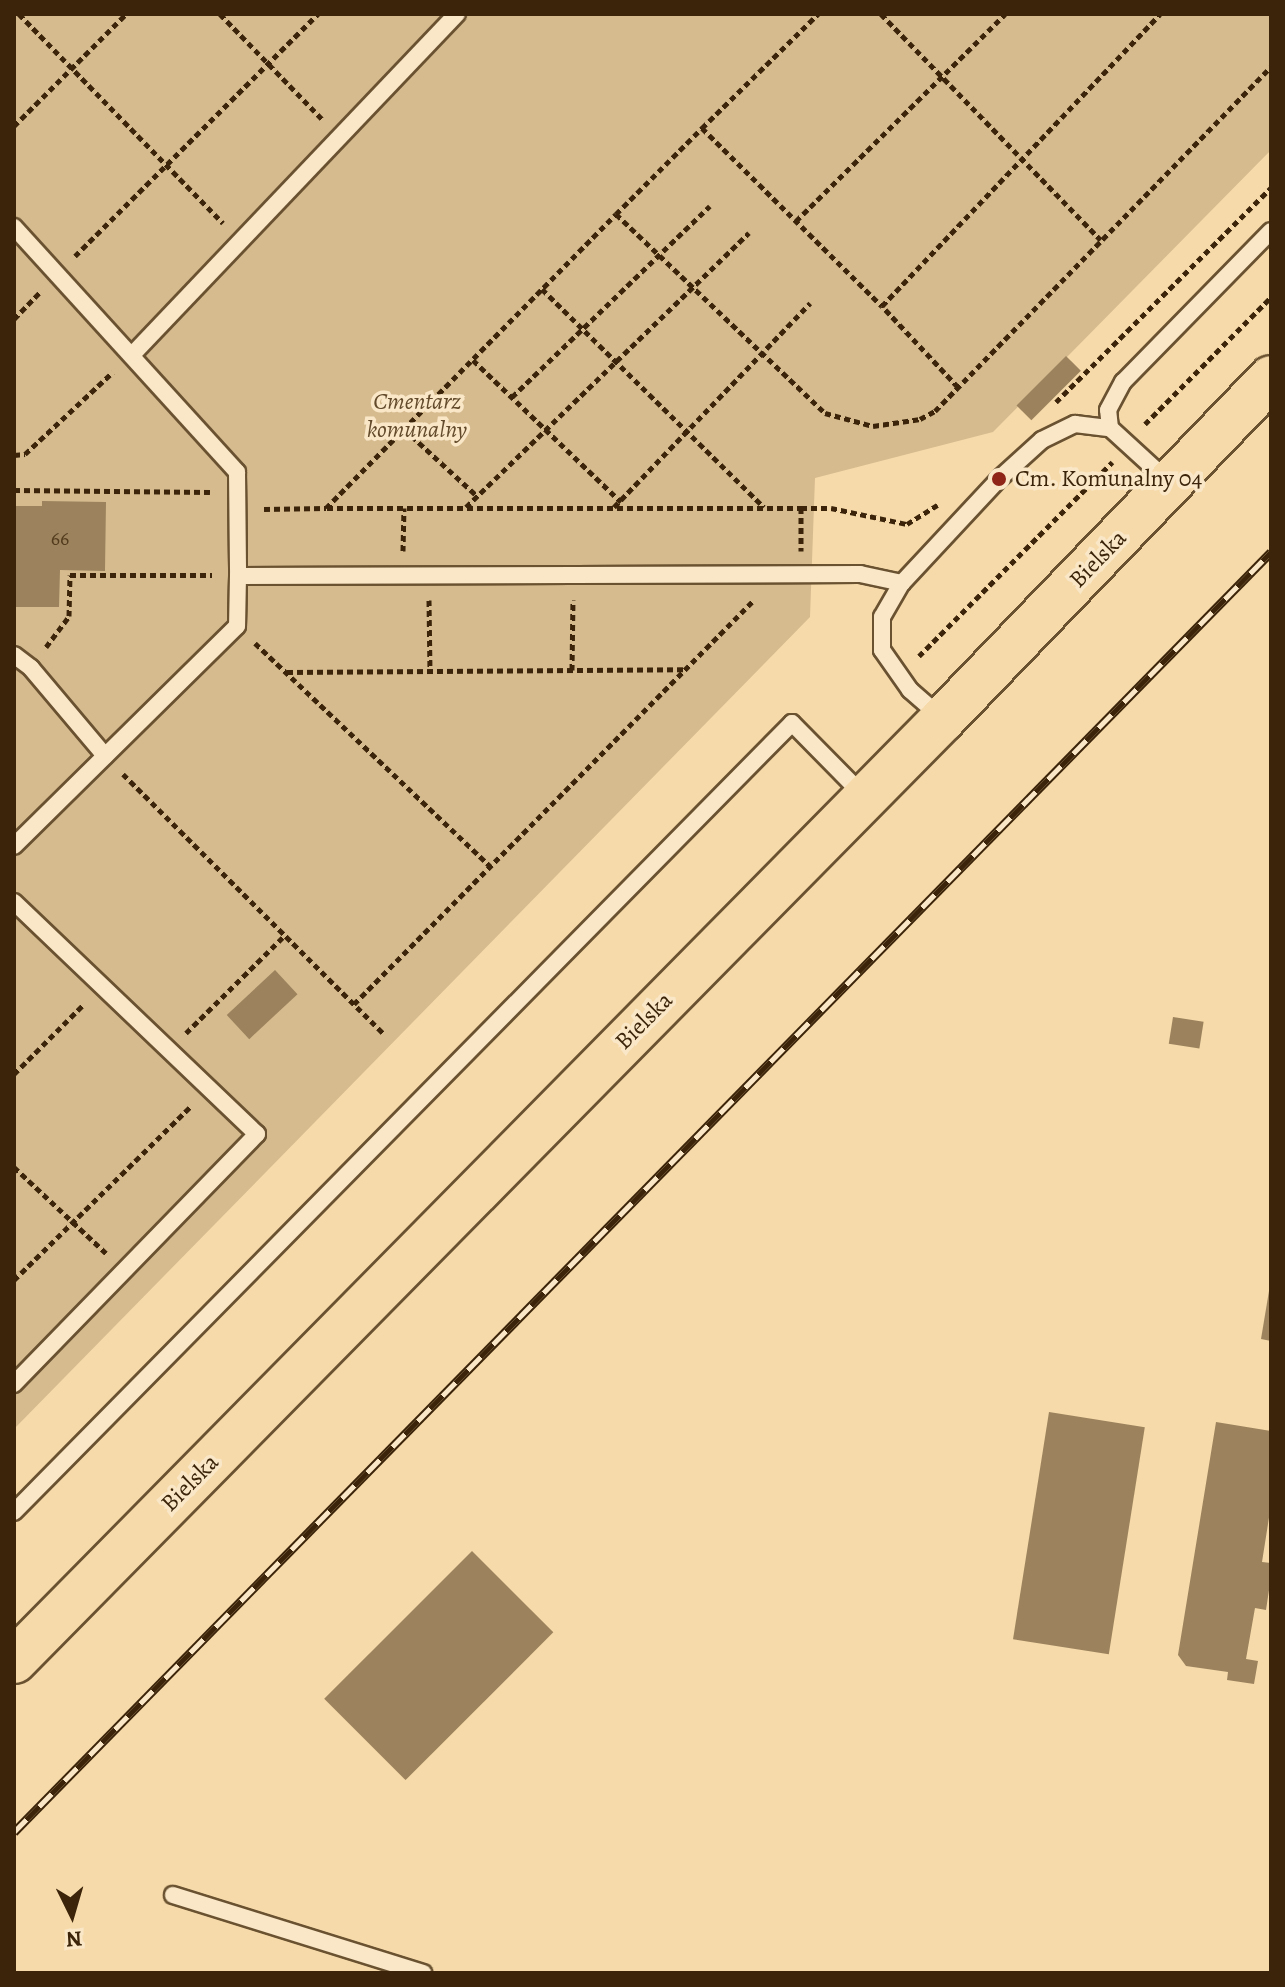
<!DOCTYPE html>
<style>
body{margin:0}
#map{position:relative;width:1285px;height:1987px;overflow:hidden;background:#f6daaa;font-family:Alegreya,serif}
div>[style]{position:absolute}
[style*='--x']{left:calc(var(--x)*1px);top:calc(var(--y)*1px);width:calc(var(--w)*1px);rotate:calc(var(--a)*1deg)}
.green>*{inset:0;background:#d6bb8f}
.building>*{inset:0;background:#9c835d;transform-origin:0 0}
.path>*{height:5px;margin-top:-2.5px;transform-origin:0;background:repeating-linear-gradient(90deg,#3b2409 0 6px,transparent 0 10px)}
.roads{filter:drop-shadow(2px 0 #6a5231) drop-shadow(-2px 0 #6a5231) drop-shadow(0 2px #6a5231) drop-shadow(0 -2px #6a5231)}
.lane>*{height:16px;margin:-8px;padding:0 8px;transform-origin:8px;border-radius:8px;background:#f9e7c8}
.primary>*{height:44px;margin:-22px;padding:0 22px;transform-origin:22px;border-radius:22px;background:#f6daaa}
.rail>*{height:9px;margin-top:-4.5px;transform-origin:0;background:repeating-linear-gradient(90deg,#f9e7c8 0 18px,#3b2409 0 36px);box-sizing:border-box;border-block:2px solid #3b2409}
.dots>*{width:22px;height:22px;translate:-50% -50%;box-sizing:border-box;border:4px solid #f9e7c8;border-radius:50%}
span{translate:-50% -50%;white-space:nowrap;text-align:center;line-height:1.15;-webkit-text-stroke:7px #f9e7c8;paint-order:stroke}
.number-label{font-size:20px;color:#533c1e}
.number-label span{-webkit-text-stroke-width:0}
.park-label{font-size:24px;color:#624a2a;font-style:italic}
.poi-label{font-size:24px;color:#3b2409}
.left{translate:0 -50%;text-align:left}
.street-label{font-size:24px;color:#3b2409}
.frame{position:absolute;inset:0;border:16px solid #3b2409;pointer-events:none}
.north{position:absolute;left:32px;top:1875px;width:80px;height:80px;-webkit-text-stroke:6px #f9e7c8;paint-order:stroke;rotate:175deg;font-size:22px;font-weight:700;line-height:32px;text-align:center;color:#3b2409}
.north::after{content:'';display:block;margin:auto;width:28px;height:36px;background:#3b2409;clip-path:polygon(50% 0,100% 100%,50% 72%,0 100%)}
</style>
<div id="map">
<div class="green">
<i style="clip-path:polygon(14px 14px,1271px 14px,1271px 150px,993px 432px,815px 478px,810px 617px,14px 1429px)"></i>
</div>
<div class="building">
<i style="left:1066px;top:356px;width:21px;height:70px;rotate:45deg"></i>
<i style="clip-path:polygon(42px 501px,106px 502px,105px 571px,60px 570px,59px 607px,14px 607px,14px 506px,42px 506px)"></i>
<i style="left:275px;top:970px;width:33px;height:66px;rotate:47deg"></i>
<i style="left:1173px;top:1017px;width:31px;height:27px;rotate:9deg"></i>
<i style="clip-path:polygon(1271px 1279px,1271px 1341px,1261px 1339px)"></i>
<i style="left:1049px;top:1412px;width:97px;height:230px;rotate:9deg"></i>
<i style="clip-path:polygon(1216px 1422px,1271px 1431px,1271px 1505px,1262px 1562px,1271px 1563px,1271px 1577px,1266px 1610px,1255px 1608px,1246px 1659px,1258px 1661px,1254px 1684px,1227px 1680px,1228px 1672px,1186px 1666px,1178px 1655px)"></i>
<i style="left:472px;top:1551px;width:115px;height:209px;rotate:45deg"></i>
</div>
<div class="path">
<i style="--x:19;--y:14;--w:292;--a:45.7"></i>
<i style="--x:220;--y:14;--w:146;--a:45.8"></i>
<i style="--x:881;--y:14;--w:315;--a:45.8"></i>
<i style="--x:14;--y:126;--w:158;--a:-45"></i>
<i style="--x:702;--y:128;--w:163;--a:-44.5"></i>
<i style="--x:616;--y:214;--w:122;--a:-45"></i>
<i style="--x:702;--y:128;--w:253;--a:44.7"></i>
<i style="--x:796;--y:221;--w:294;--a:-44.7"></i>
<i style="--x:75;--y:256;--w:343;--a:-44.9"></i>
<i style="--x:542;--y:289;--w:311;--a:44.5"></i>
<i style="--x:14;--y:319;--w:37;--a:-46"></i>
<i style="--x:473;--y:360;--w:205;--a:43.8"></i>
<i style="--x:958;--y:387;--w:111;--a:-133.2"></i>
<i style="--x:882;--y:306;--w:403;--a:-46.4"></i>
<i style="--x:512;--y:397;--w:275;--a:-44"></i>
<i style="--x:1056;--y:402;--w:303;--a:-44.9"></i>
<i style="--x:1145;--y:424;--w:179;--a:-45.2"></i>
<i style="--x:404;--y:429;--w:99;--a:42.5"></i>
<i style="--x:14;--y:455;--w:11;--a:-5"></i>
<i style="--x:25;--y:454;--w:120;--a:-43"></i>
<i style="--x:14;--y:490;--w:196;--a:0.6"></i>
<i style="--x:466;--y:507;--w:394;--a:-44.1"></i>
<i style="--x:614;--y:507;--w:283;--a:-46.1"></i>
<i style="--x:327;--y:508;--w:474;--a:0"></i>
<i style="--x:801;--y:508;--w:43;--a:90"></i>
<i style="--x:801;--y:508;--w:30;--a:0"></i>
<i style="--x:831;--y:508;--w:78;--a:11.9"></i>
<i style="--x:907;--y:524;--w:36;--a:-32"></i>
<i style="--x:264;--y:509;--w:62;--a:-0.9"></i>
<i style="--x:326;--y:508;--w:413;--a:-45.4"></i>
<i style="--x:616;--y:214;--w:289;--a:43.6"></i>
<i style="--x:825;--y:413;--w:50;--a:15.2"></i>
<i style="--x:873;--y:426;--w:48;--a:-8.5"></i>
<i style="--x:920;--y:419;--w:17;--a:-28"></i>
<i style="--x:935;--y:411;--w:481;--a:-45.7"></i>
<i style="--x:403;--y:551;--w:43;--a:-88.7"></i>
<i style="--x:429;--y:600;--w:71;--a:89.2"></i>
<i style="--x:255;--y:643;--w:324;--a:43.5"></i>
<i style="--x:46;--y:647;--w:39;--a:-53"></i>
<i style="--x:69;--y:616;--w:41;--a:-88.6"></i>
<i style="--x:70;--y:575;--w:142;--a:0"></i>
<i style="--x:919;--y:656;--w:274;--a:-45.1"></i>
<i style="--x:572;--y:670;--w:70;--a:-89.2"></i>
<i style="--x:287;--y:672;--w:399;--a:-0.4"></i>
<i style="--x:123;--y:774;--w:367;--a:44.9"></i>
<i style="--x:354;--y:1004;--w:567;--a:-45.29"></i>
<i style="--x:186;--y:1033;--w:139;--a:-44.7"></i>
<i style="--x:14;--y:1074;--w:99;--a:-45"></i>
<i style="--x:14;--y:1167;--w:126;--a:43.1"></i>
<i style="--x:14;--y:1280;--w:250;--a:-44.5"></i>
</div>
<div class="roads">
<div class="lane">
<i style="--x:14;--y:227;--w:331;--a:47.7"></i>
<i style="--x:237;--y:472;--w:104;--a:89.4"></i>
<i style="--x:238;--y:576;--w:50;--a:91.1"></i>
<i style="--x:237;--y:626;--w:313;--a:135.4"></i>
<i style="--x:132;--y:355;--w:471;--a:-46.4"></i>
<i style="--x:1110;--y:428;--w:18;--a:-96"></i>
<i style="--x:1108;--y:410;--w:32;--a:-62"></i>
<i style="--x:1123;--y:382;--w:211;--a:-45.6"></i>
<i style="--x:238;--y:576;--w:622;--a:-0.18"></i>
<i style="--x:860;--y:574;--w:43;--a:12.1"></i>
<i style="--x:14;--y:655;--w:21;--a:37"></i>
<i style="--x:31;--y:668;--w:115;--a:49.9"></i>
<i style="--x:942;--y:718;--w:43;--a:-138.8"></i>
<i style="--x:910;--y:690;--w:49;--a:-125"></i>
<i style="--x:882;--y:650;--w:33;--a:-90"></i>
<i style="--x:882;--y:617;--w:39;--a:-60"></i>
<i style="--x:902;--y:583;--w:142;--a:-47"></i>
<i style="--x:999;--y:479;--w:58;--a:-42.2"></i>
<i style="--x:1042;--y:440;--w:37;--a:-26"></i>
<i style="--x:1075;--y:424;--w:35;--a:7"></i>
<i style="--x:1110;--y:428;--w:81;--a:42.5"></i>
<i style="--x:14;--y:902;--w:336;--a:43.7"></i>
<i style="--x:257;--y:1134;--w:349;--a:134.2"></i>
<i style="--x:14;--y:1512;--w:1108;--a:-45.4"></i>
<i style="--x:792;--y:723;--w:103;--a:45.4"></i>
<i style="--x:173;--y:1895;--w:262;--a:17.3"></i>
</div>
<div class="primary">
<i style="--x:14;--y:1661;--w:1323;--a:-45.4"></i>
<i style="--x:943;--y:719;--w:473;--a:-46.1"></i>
</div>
</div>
<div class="rail">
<i style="--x:14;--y:1832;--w:1794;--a:-45.52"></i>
</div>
<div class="dots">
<i style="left:999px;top:479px;background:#8f2418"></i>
</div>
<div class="number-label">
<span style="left:60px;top:538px">66</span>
</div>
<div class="park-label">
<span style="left:417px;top:416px">Cmentarz<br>komunalny</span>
</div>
<div class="poi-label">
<span class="left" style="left:1015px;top:479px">Cm. Komunalny 04</span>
</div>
<div class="street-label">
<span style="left:1098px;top:559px;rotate:-46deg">Bielska</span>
<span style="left:644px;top:1021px;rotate:-45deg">Bielska</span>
<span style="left:190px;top:1483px;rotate:-45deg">Bielska</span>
</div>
<div class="frame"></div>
<div class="north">N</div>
</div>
